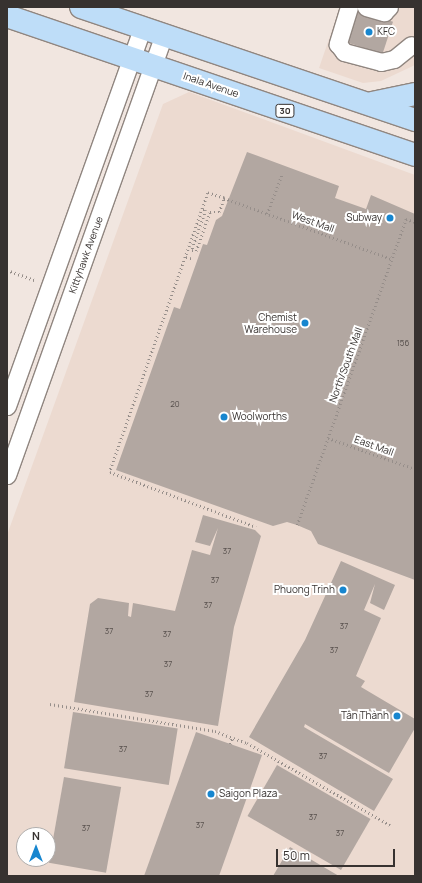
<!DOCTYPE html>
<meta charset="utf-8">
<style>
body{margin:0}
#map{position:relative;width:422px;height:883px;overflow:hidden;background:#f1e6e0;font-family:Manrope,sans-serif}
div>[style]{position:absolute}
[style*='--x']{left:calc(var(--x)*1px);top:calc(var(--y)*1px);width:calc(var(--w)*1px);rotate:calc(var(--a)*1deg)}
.built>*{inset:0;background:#ecdad0}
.building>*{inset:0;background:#b2a7a1;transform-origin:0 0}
.path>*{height:2.5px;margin-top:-1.25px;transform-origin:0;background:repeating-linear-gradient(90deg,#968e8a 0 1px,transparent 0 4px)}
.roads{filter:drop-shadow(1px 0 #908680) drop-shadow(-1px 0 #908680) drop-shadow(0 1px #908680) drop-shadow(0 -1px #908680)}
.minor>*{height:17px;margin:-8.5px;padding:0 8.5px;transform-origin:8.5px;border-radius:8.5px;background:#fff}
.major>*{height:22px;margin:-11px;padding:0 11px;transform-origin:11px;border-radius:11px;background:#beddf8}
.dots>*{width:11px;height:11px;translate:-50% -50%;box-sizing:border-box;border:2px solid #fff;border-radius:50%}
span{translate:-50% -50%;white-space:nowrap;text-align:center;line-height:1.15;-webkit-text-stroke:4px #fff;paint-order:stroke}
.number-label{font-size:8px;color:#564f4c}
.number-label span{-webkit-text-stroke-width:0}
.shield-label span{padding:1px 3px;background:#fff;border:1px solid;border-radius:3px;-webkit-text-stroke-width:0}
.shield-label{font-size:9px;color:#373230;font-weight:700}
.poi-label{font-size:10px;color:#373230}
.left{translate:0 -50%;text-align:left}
.right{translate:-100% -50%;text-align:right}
.street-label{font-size:10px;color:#373230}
.frame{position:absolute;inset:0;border:8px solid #373230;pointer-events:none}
.north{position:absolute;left:16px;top:827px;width:40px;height:40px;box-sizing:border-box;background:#fff;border:1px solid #afadac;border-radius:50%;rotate:0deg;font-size:11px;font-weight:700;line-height:16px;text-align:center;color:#373230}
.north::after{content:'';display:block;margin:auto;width:14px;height:18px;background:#1786cf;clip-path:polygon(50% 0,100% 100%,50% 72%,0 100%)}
.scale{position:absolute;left:276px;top:849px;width:119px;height:18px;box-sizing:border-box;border:2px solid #373230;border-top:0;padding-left:5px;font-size:12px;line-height:14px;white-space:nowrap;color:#373230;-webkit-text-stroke:3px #fff;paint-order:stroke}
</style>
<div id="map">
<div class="built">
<i style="clip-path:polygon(340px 7px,415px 7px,415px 65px,381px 81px,363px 83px,319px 68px)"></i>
<i style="clip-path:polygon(evenodd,189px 92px,415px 175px,415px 876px,7px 876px,7px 535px,163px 104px,189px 92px,24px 835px,48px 835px,48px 859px,24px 859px,24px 835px)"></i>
</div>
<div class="building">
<i style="left:354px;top:9px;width:41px;height:34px;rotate:18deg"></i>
<i style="clip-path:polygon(247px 152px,339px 186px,335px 198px,366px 209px,371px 195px,415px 214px,415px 580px,318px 544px,311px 531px,297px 525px,287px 522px,273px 526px,116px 470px,174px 307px,180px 309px,203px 244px,207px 245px,216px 220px,222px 216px)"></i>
<i style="clip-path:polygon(203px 515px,255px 530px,261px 536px,234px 627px,218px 726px,74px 702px,90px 604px,98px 598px,129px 603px,128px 616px,131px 617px,133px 603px,175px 611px,192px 550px,210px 555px,218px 528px,210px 546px,195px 542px)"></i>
<i style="clip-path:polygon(341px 561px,395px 585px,384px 610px,370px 603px,375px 584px,364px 610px,381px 618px,356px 676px,365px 681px,361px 687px,415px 719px,415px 728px,389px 773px,305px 724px,304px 727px,393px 779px,374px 811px,249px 737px,305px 640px)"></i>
<i style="left:73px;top:712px;width:106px;height:57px;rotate:9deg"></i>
<i style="clip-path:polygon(196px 732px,262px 755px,219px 876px,144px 876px)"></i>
<i style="left:277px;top:765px;width:108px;height:59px;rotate:30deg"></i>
<i style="left:64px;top:777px;width:58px;height:87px;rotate:10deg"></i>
<i style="clip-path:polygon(290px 847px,327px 869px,339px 876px,273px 876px)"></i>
</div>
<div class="path">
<i style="--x:224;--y:198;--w:17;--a:-163"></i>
<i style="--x:208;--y:193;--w:296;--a:109.4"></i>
<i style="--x:110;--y:472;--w:156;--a:20.6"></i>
<i style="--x:203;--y:209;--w:3;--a:18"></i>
<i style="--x:206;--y:210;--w:42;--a:109.3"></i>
<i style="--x:192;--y:250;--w:4;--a:14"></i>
<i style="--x:196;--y:251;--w:41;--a:-70.3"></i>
<i style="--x:210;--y:212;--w:9;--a:0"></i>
<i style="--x:219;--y:212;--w:15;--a:-70"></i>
<i style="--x:224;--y:198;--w:179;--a:20"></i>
<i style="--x:267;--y:214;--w:43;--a:-69.4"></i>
<i style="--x:186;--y:257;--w:7;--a:16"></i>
<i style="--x:7;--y:270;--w:30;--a:20"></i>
<i style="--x:328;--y:438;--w:92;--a:19.6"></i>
<i style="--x:297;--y:525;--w:325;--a:-70.4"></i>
<i style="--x:406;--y:219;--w:9;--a:18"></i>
<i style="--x:50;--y:704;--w:167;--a:9.3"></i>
<i style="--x:215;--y:731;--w:34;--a:21"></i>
<i style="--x:247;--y:743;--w:165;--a:29.8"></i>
<i style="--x:230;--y:744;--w:6;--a:-72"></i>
</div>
<div class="roads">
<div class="minor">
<i style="--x:349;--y:7;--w:39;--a:107"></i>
<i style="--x:338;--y:44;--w:10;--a:53"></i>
<i style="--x:344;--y:52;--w:38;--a:15"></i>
<i style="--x:381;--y:62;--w:13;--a:-13"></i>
<i style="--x:394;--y:59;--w:22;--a:-39"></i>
<i style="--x:366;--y:7;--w:19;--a:16"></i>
<i style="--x:384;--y:12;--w:7;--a:-45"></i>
<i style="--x:7;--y:406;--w:401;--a:-70.3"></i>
<i style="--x:7;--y:475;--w:467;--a:-70.4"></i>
</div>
<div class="major">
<i style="--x:81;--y:7;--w:353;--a:18.7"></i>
<i style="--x:7;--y:16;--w:431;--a:18.8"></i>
<i style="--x:372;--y:103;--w:44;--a:-11.8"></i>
</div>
</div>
<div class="dots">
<i style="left:369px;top:32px;background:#1786cf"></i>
<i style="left:390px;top:218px;background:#1786cf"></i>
<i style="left:305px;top:323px;background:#1786cf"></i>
<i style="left:224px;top:417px;background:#1786cf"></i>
<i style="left:343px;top:590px;background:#1786cf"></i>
<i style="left:397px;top:716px;background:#1786cf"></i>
<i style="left:211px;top:794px;background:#1786cf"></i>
</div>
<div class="number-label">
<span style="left:403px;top:343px">156</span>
<span style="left:175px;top:404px">20</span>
<span style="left:227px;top:551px">37</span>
<span style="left:215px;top:580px">37</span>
<span style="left:208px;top:605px">37</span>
<span style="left:344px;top:626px">37</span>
<span style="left:109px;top:631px">37</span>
<span style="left:167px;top:634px">37</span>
<span style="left:334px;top:650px">37</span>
<span style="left:168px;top:664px">37</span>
<span style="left:149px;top:694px">37</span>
<span style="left:123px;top:749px">37</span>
<span style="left:323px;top:756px">37</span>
<span style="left:313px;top:817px">37</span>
<span style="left:200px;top:825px">37</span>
<span style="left:86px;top:828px">37</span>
<span style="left:340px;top:833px">37</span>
</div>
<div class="shield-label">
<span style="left:285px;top:111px">30</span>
</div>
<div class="poi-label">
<span class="left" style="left:377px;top:32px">KFC</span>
<span class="right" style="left:382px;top:218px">Subway</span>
<span class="right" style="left:297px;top:323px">Chemist<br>Warehouse</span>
<span class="left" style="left:232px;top:417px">Woolworths</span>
<span class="right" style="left:335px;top:590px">Phuong Trinh</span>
<span class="right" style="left:389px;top:716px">Tân Thành</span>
<span class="left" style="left:219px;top:794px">Saigon Plaza</span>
</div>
<div class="street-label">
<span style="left:211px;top:85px;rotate:19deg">Inala Avenue</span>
<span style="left:313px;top:222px;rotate:20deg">West Mall</span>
<span style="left:86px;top:255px;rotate:-70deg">Kittyhawk Avenue</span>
<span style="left:346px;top:365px;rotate:-70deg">North/South Mall</span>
<span style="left:374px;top:446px;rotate:20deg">East Mall</span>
</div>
<div class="frame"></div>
<div class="north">N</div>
<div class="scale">50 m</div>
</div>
